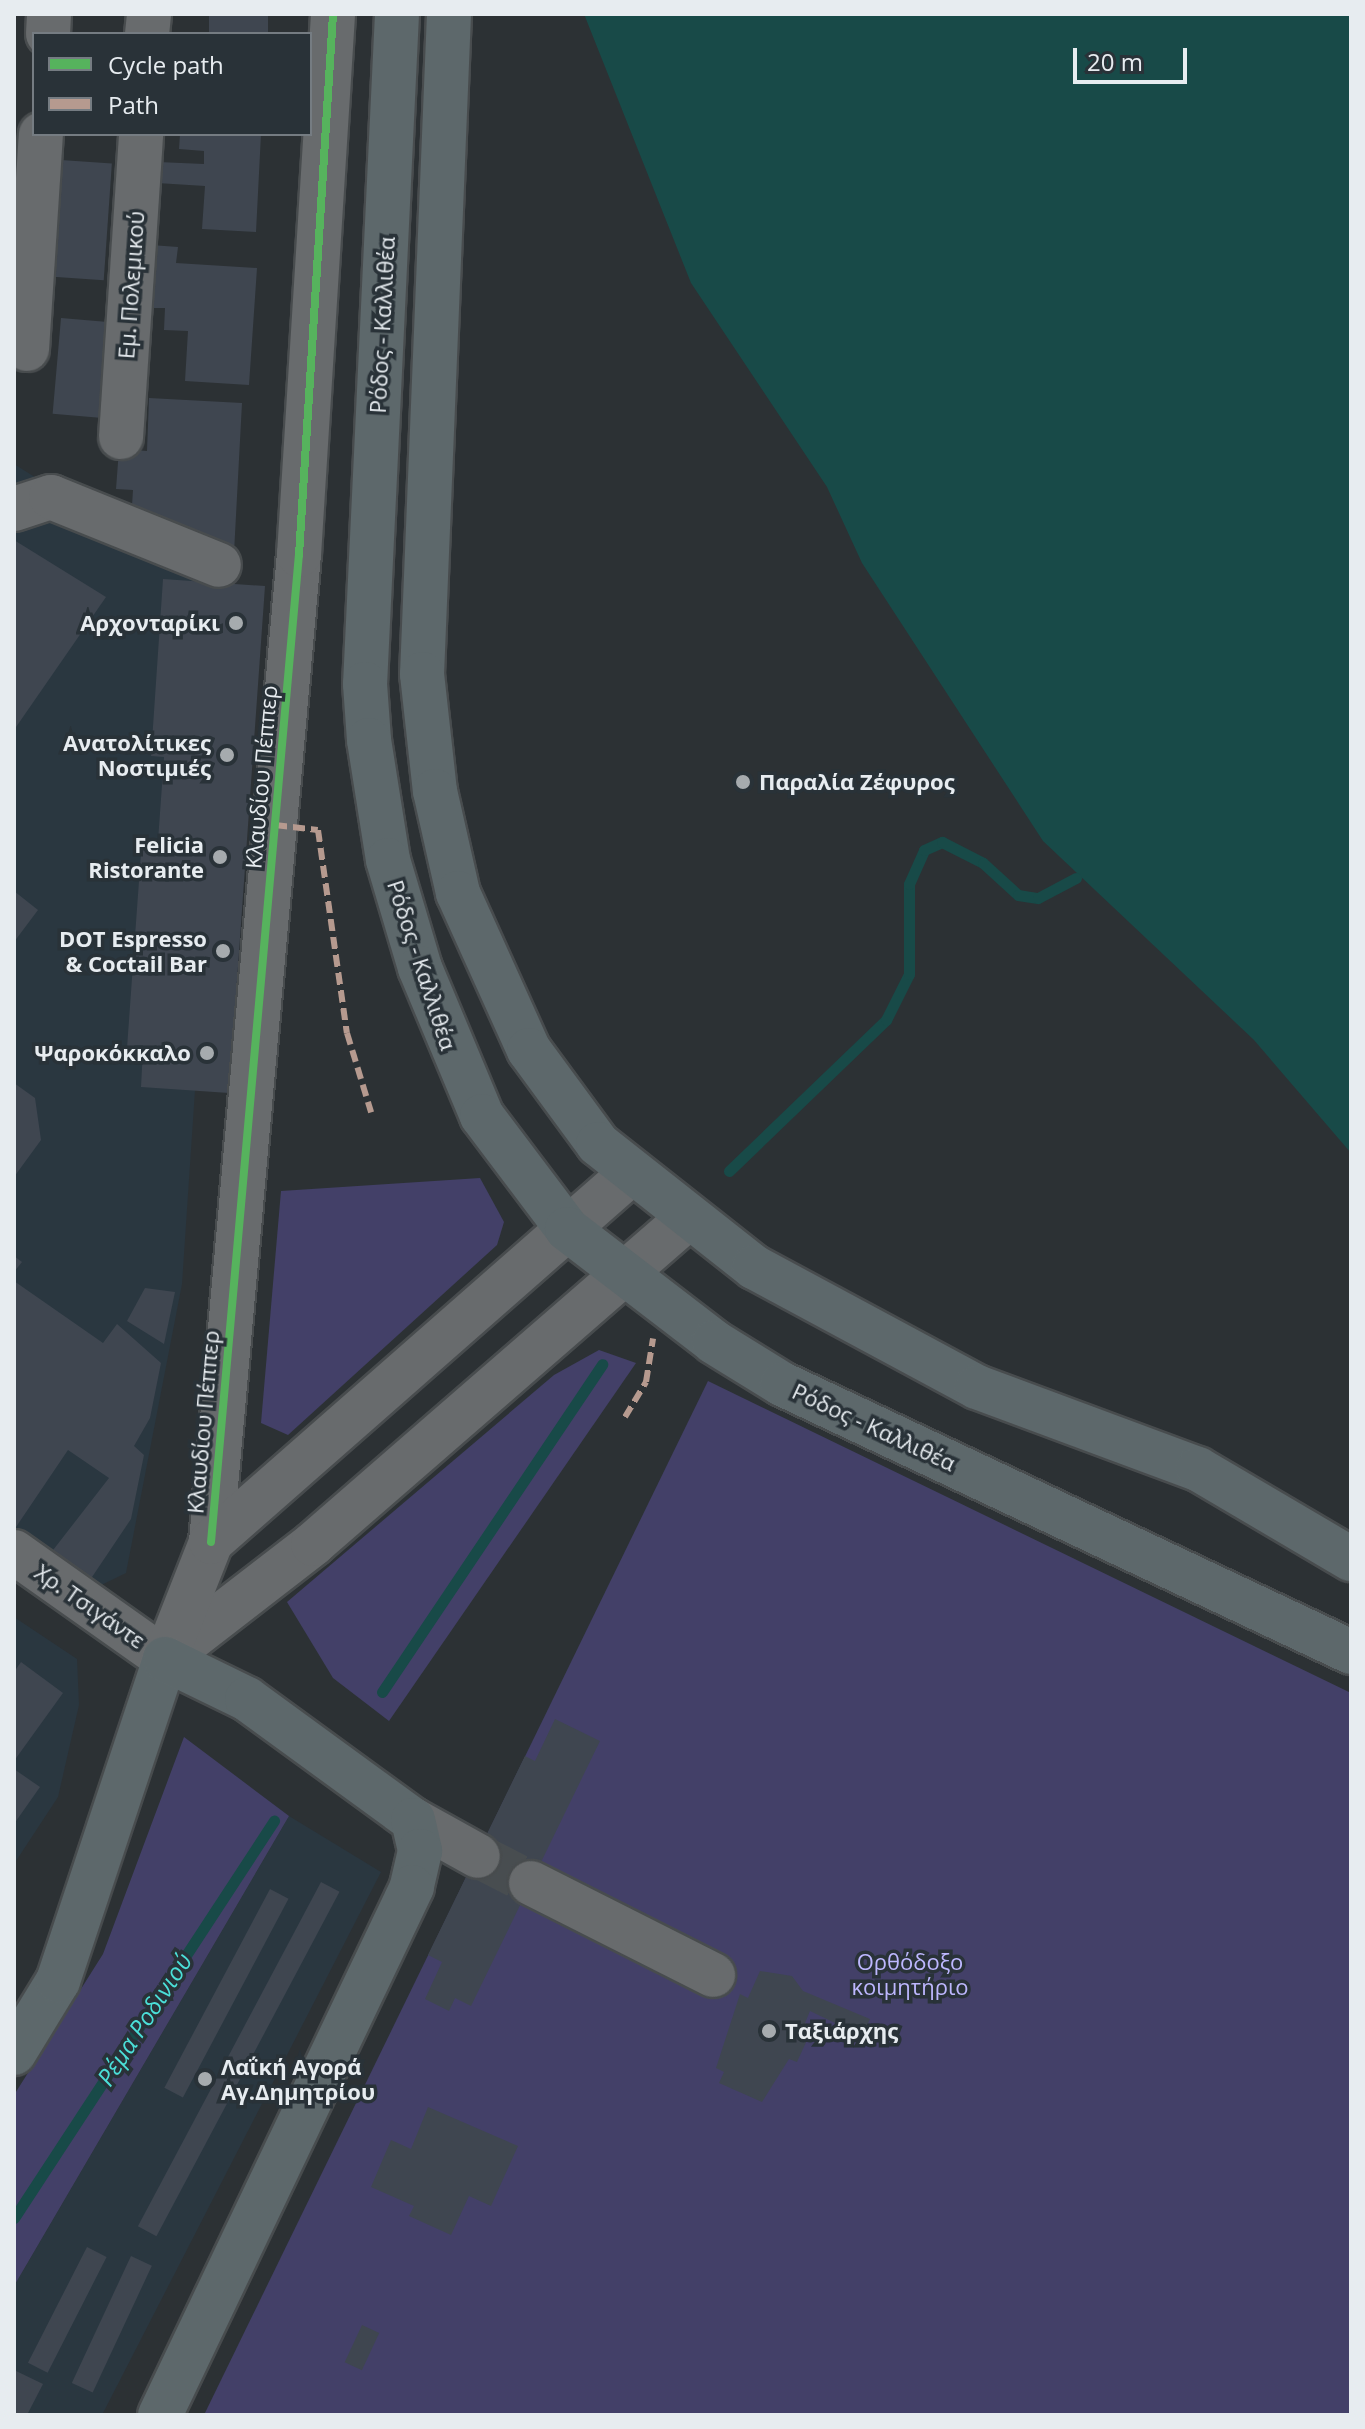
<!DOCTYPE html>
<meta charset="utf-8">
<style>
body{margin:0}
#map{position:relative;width:1365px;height:2429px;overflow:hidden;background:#2c3134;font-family:"Open Sans",sans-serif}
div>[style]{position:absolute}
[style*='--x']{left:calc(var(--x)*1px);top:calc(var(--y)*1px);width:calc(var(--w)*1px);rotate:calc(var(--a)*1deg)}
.built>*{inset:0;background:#2a3740}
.green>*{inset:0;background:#434068}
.water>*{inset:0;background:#184a48}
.stream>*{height:11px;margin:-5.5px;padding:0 5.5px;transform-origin:5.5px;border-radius:5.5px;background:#184a48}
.building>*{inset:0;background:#3f4650;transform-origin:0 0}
.minor-tunnel>*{height:44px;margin-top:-22px;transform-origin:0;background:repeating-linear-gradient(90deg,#484d50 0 44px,transparent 0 66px)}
.roads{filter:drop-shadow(2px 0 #484c4e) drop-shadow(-2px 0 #484c4e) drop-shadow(0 2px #484c4e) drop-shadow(0 -2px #484c4e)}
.minor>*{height:44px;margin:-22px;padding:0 22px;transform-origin:22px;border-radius:22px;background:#686b6d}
.major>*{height:44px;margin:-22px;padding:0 22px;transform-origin:22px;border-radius:22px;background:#5d686b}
.quiet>*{height:6px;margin-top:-3px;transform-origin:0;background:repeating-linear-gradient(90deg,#b69a8f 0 12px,transparent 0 18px)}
.cycleway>*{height:8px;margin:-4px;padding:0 4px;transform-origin:4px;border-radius:4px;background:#56b35d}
.dots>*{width:22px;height:22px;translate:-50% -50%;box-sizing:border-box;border:4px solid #293238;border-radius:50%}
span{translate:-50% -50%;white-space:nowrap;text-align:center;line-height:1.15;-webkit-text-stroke:7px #293238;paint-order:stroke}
.street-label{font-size:22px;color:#e7ecf0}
.poi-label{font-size:22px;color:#e7ecf0;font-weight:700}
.right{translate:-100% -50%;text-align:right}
.left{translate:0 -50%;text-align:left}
.park-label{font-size:22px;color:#bdb7fe}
.water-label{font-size:24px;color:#4bdfd8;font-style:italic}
.frame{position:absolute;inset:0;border:16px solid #e7ecf0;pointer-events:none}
.legend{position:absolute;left:32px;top:32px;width:280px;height:104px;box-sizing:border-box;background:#293238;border:2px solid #757c82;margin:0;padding:10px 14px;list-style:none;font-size:24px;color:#e7ecf0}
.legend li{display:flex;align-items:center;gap:16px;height:40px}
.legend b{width:40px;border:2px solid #757c82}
.scale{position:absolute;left:1073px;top:48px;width:114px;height:36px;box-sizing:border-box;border:4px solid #e7ecf0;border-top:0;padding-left:10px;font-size:24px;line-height:28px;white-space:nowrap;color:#e7ecf0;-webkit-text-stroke:6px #293238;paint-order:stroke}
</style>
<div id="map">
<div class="built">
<i style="clip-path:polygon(14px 464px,228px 598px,182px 1284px,126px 1573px,93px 1589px,14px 1536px)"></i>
<i style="clip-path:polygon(14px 1617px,77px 1659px,79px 1705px,58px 1797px,14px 1864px)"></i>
<i style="clip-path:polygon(289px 1816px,381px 1872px,102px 2415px,14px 2415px,14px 2286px)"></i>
</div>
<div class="green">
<i style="clip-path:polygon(480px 1178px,504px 1222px,497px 1245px,288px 1435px,261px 1423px,281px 1191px)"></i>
<i style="clip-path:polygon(599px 1350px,636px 1363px,389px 1721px,333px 1678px,287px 1602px,554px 1375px)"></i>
<i style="clip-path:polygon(708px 1381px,1351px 1693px,1351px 2415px,204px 2415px)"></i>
<i style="clip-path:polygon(184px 1737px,289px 1816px,14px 2286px,14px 2095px,103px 1954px)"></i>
</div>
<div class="water">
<i style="clip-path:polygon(584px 14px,1351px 14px,1351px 1153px,1254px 1040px,1043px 841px,862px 563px,827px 487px,691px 283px)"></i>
</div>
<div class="stream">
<i style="--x:729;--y:1171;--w:218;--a:-43.9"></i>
<i style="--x:886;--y:1020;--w:51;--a:-63.4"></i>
<i style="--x:909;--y:974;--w:90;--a:-90"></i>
<i style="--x:909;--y:884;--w:37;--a:-66"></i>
<i style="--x:924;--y:850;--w:20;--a:-24"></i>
<i style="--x:942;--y:842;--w:46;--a:27.1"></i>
<i style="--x:983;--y:863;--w:47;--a:42.4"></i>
<i style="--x:1018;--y:895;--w:20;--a:9"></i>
<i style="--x:1038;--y:898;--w:43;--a:-27.8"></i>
<i style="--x:382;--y:1692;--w:395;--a:-56.1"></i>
<i style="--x:14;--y:2218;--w:475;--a:-56.8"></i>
</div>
<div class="building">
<i style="left:209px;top:14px;width:59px;height:20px"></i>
<i style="clip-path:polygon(180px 134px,261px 134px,256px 232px,202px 229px,205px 186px,157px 183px,158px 162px,204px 164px,204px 151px,179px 149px)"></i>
<i style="left:61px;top:160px;width:51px;height:117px;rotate:4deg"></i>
<i style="clip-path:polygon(151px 245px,178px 247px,176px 263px,257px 268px,249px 385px,185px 381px,188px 331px,164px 330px,165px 308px,154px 308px)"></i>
<i style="left:61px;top:318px;width:47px;height:96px;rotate:5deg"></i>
<i style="clip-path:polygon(149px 398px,242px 403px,234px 553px,131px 521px,133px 490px,116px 489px,119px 449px,147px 451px)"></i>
<i style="clip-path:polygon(14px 540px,106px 597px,14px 730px)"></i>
<i style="clip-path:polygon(163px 579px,265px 586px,229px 1093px,141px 1087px,143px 1049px,127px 1048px,142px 839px,158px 841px,164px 757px,151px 756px)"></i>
<i style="clip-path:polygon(14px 891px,38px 910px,14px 942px)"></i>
<i style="clip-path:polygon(14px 1083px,35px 1098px,41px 1140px,14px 1177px)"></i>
<i style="clip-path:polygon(14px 1256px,22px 1262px,14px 1272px)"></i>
<i style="clip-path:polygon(14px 1281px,103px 1343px,117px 1324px,161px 1363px,150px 1418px,134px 1446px,144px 1455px,131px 1519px,88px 1583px,50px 1554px,109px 1478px,68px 1450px,14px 1530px)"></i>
<i style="clip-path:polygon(145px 1288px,175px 1292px,164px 1344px,127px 1321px)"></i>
<i style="clip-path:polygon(21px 1662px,63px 1693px,14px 1761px,14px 1672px)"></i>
<i style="clip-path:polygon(555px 1719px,600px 1741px,471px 2006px,455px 1998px,449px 2011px,425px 1999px,442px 1962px,428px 1955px,525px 1756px,535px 1761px)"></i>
<i style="clip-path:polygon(14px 1769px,40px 1787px,14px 1824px)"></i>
<i style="left:321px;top:1882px;width:21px;height:390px;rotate:28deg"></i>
<i style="left:270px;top:1889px;width:21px;height:225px;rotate:28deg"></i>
<i style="clip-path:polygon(760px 1971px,792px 1976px,803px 1991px,870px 2019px,862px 2036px,810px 2011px,805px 2023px,813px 2027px,797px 2062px,789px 2059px,762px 2102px,719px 2083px,724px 2072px,716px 2068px,740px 1994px,748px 1998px)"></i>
<i style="clip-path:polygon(428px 2107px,518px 2146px,491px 2206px,469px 2196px,451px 2235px,409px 2216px,414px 2206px,371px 2187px,391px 2140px,411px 2149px)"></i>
<i style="left:87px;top:2247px;width:22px;height:130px;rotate:27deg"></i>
<i style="left:131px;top:2256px;width:23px;height:140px;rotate:25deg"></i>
<i style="left:362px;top:2325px;width:19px;height:41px;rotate:25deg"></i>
<i style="clip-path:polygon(14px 2370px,43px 2384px,27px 2415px,14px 2415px)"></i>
</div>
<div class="minor-tunnel">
<i style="--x:478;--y:1856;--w:59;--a:27"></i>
</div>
<div class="roads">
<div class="minor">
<i style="--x:48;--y:34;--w:20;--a:-87"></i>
<i style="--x:147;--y:34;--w:20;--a:-84"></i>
<i style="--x:27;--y:349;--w:215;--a:-86.3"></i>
<i style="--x:121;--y:437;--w:304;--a:-86.2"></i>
<i style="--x:14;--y:509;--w:39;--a:-18"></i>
<i style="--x:51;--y:497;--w:181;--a:22"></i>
<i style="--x:211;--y:1542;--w:991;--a:-84.91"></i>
<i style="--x:299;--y:555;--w:542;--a:-86.4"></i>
<i style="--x:14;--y:1552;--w:185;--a:35.3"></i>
<i style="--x:167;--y:1657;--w:185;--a:-37.7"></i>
<i style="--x:313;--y:1544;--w:495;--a:-41"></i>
<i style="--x:165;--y:1659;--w:126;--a:-68.5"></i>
<i style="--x:211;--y:1542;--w:558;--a:-41.29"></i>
<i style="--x:413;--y:1820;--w:74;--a:29"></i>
<i style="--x:531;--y:1883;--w:204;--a:26.8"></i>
</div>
<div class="major">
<i style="--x:397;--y:14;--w:671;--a:92.73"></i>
<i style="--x:365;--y:684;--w:56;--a:85.9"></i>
<i style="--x:369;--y:740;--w:121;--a:81"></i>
<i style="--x:388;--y:860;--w:113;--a:73.5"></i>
<i style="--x:420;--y:968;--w:160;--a:67.3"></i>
<i style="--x:482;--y:1116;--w:141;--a:53"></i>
<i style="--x:567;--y:1229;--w:185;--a:37.5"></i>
<i style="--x:714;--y:1342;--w:80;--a:31.7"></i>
<i style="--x:782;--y:1384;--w:629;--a:25.22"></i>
<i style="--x:449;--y:14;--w:661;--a:92.34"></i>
<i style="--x:422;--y:674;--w:118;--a:83.7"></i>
<i style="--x:435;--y:791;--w:105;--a:77.3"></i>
<i style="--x:458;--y:893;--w:172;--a:65.7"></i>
<i style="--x:529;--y:1050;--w:117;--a:53.7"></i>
<i style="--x:598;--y:1144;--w:199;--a:38.3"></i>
<i style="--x:754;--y:1267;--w:253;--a:28.3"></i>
<i style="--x:977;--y:1387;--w:236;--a:20.4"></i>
<i style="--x:1198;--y:1469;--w:178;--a:30.5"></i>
<i style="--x:14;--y:2053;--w:84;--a:-58.6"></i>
<i style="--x:58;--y:1981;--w:339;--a:-71.6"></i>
<i style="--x:165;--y:1659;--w:91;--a:26"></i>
<i style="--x:247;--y:1699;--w:205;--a:36.1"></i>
<i style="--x:413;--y:1820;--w:32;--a:77"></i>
<i style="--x:420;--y:1851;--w:37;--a:103"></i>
<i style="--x:412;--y:1887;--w:585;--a:115.51"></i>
</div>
</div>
<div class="quiet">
<i style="--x:275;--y:825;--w:43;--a:6.6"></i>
<i style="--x:318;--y:830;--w:205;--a:81.9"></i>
<i style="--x:347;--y:1033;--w:83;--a:73.1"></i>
<i style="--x:625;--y:1417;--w:41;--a:-59"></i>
<i style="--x:646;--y:1382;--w:44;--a:-80.8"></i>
</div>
<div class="cycleway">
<i style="--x:211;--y:1542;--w:991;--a:-84.91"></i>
<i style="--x:299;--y:555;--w:542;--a:-86.4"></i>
</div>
<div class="dots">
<i style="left:236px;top:623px;background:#a6abae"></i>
<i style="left:227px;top:755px;background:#a6abae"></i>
<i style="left:743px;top:782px;background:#a6abae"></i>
<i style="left:220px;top:857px;background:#a6abae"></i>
<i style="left:223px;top:951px;background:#a6abae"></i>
<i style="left:207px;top:1053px;background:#a6abae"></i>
<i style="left:769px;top:2031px;background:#a6abae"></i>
<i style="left:205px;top:2079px;background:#a6abae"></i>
</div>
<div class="street-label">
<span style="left:131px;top:285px;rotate:-86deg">Εμ. Πολεμικού</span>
<span style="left:382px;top:325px;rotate:-87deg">Ρόδος - Καλλιθέα</span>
<span style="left:261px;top:777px;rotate:-85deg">Κλαυδίου Πέππερ</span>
<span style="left:422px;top:965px;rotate:72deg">Ρόδος - Καλλιθέα</span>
<span style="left:203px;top:1422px;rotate:-85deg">Κλαυδίου Πέππερ</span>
<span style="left:874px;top:1427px;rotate:25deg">Ρόδος - Καλλιθέα</span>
<span style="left:90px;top:1606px;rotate:35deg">Χρ. Τσιγάντε</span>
</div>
<div class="poi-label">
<span class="right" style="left:220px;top:623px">Αρχονταρίκι</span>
<span class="right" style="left:211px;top:755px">Ανατολίτικες<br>Νοστιμιές</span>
<span class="left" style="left:759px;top:782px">Παραλία Ζέφυρος</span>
<span class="right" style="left:204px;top:857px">Felicia<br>Ristorante</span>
<span class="right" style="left:207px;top:951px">DOT Espresso<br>&amp; Coctail Bar</span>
<span class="right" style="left:191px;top:1053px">Ψαροκόκκαλο</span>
<span class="left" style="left:785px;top:2031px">Ταξιάρχης</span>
<span class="left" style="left:221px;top:2079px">Λαΐκή Αγορά<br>Αγ.Δημητρίου</span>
</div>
<div class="park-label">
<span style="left:910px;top:1974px">Ορθόδοξο<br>κοιμητήριο</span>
</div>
<div class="water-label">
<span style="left:144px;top:2019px;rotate:-57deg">Ρέμα Ροδινιού</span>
</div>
<div class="frame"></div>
<ul class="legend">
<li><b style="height:10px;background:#56b35d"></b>Cycle path</li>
<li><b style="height:10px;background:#b69a8f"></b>Path</li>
</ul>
<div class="scale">20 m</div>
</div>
